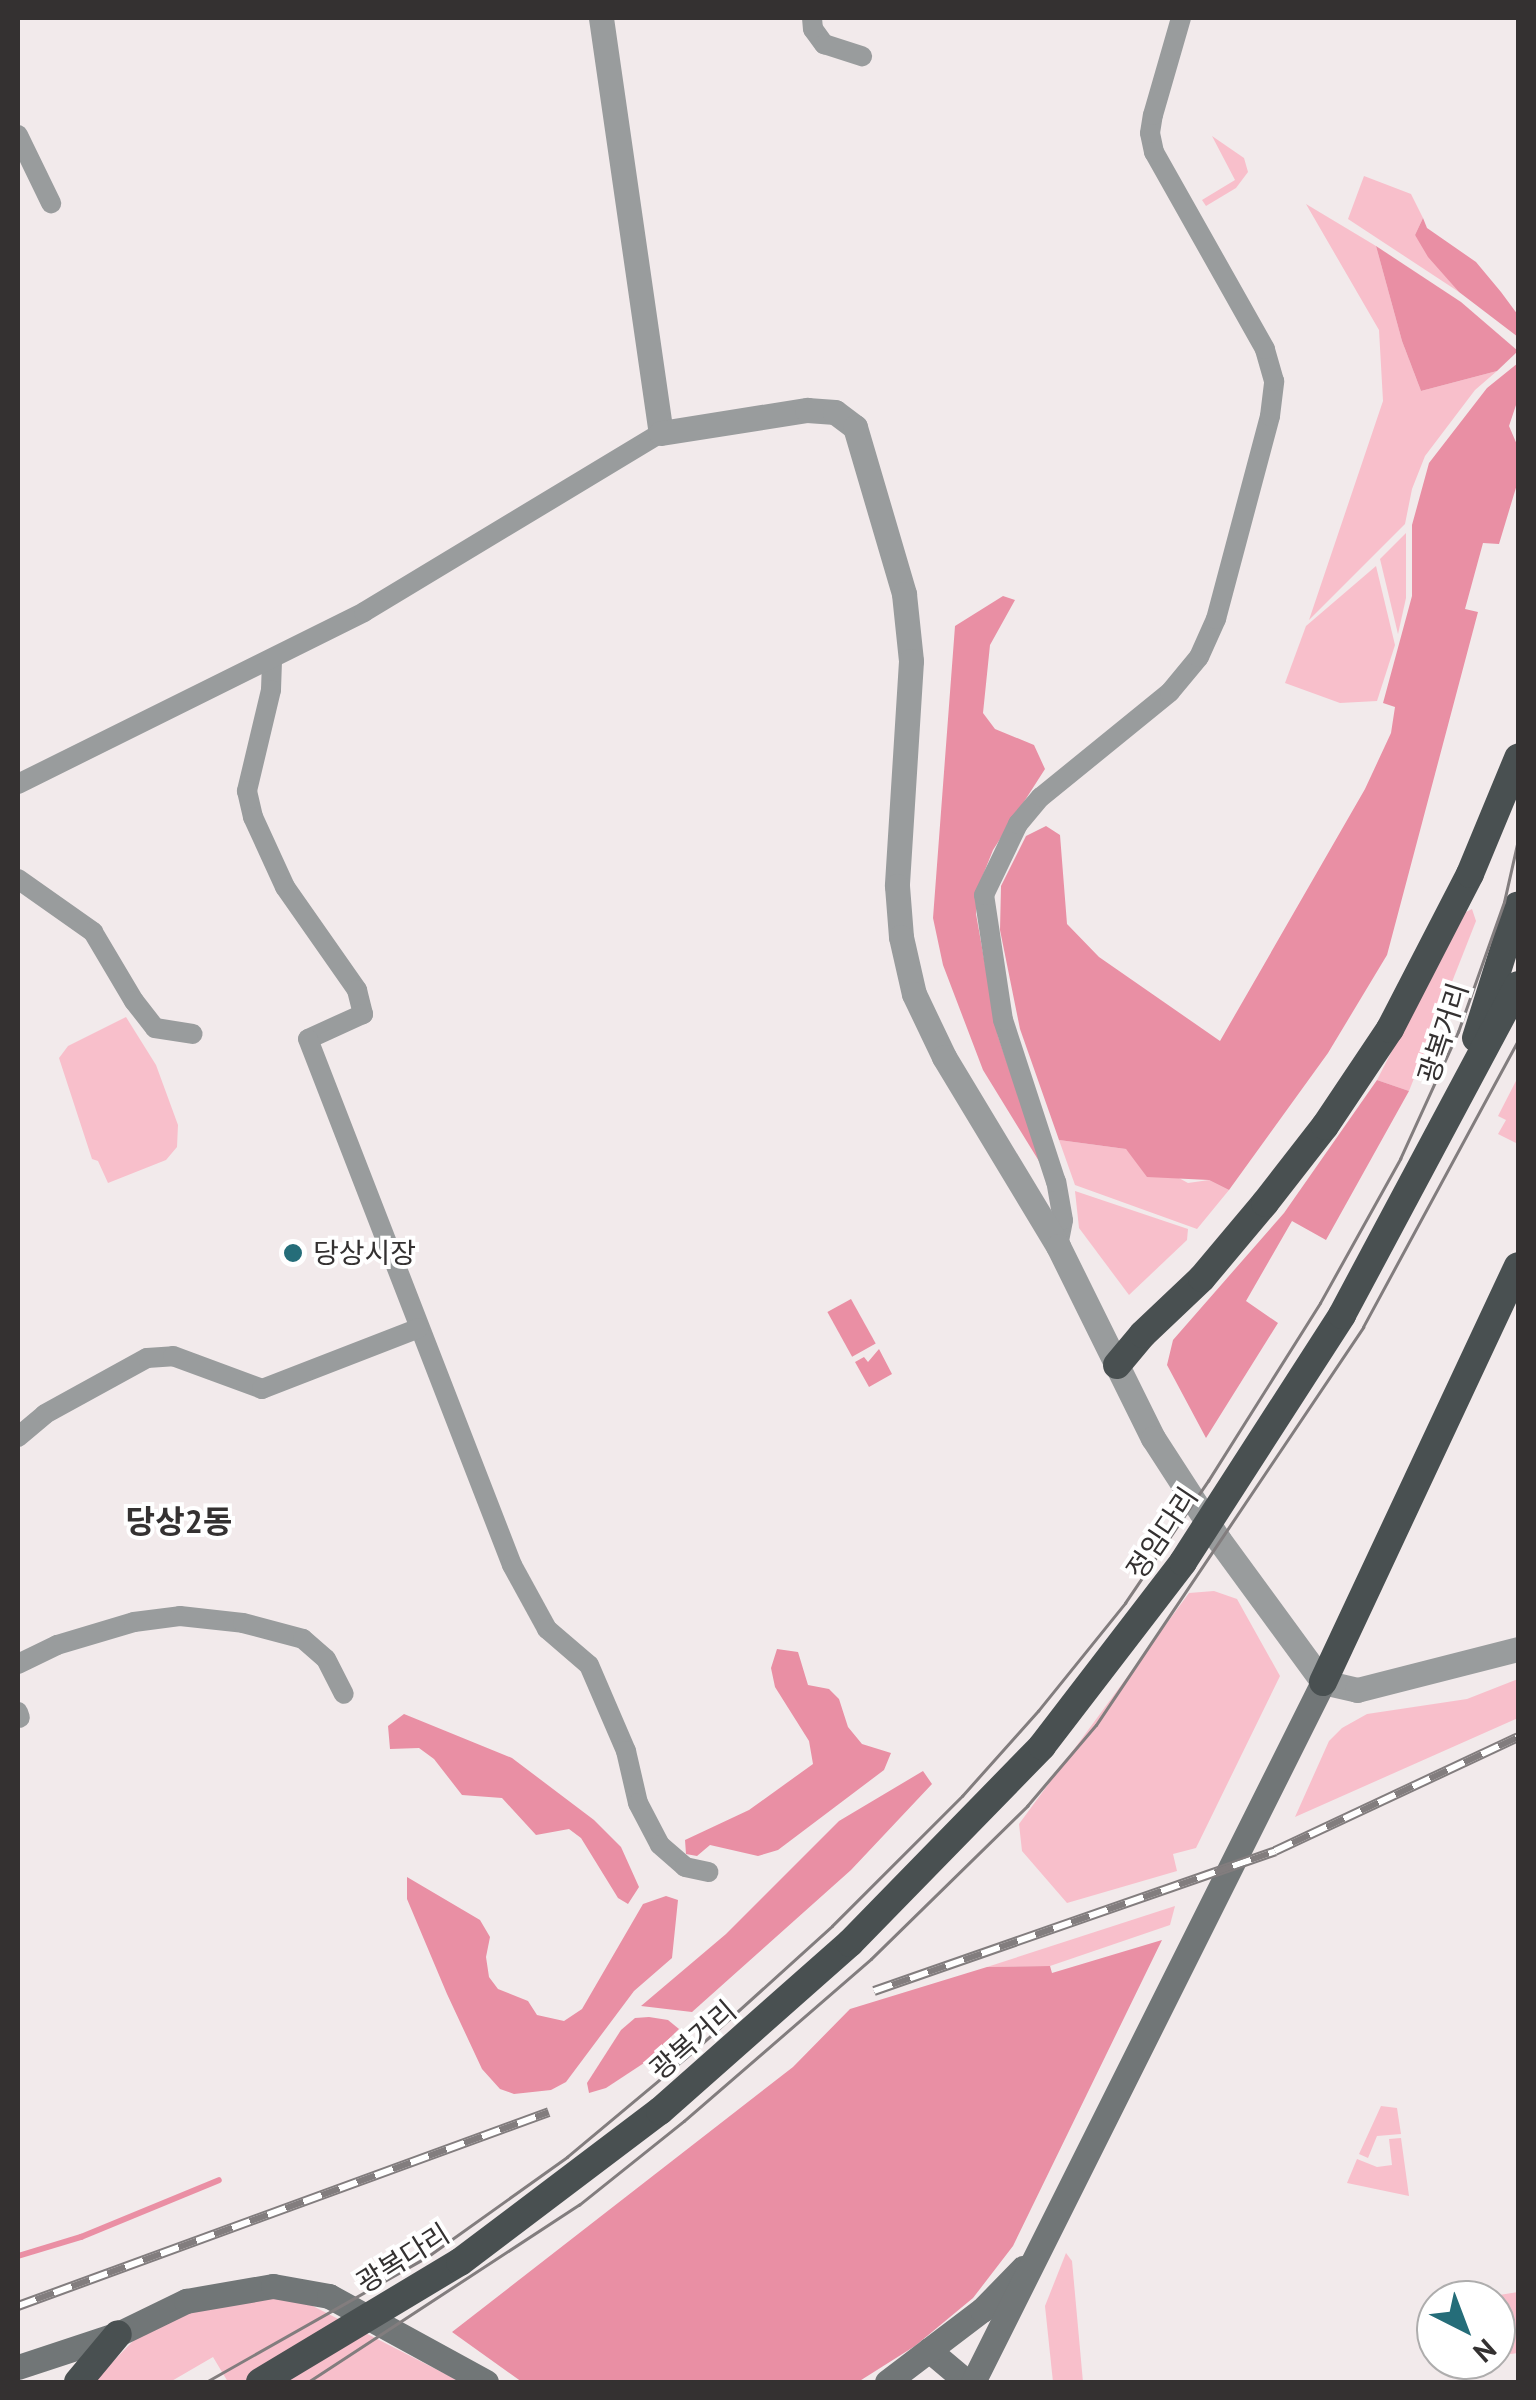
<!DOCTYPE html>
<meta charset="utf-8">
<style>
body{margin:0}
#map{position:relative;width:1536px;height:2400px;overflow:hidden;background:#f2eaeb;font-family:"PT Sans","Noto Sans KR",sans-serif}
div>[style]{position:absolute}
[style*='--x']{left:calc(var(--x)*1px);top:calc(var(--y)*1px);width:calc(var(--w)*1px);rotate:calc(var(--a)*1deg)}
.green>*{inset:0;background:#f8bfcb}
.forest>*{inset:0;background:#e98fa4}
.water>*{inset:0;background:#ea8fa4;transform-origin:0 0}
.stream>*{height:6px;margin:-3px;padding:0 3px;transform-origin:3px;border-radius:3px;background:#ea8fa4}
.minor>*{height:20px;margin:-10px;padding:0 10px;transform-origin:10px;border-radius:10px;background:#999c9d}
.tertiary>*{height:25px;margin:-12.5px;padding:0 12.5px;transform-origin:12.5px;border-radius:12.5px;background:#999c9d}
.secondary>*{height:25px;margin:-12.5px;padding:0 12.5px;transform-origin:12.5px;border-radius:12.5px;background:#717677}
.trunk>*{height:28px;margin:-14px;padding:0 14px;transform-origin:14px;border-radius:14px;background:#495051}
.tram>*{height:2.5px;margin:-1.25px;padding:0 1.25px;transform-origin:1.25px;border-radius:1.25px;background:#827d7e}
.rail>*{height:10px;margin-top:-5px;transform-origin:0;background:repeating-linear-gradient(90deg,#fff 0 19px,#827d7e 0 38px);box-sizing:border-box;border-block:2px solid #827d7e}
.dots>*{width:28px;height:28px;translate:-50% -50%;box-sizing:border-box;border:5px solid #fff;border-radius:50%}
span{translate:-50% -50%;white-space:nowrap;text-align:center;line-height:1.15;-webkit-text-stroke:8px #fff;paint-order:stroke}
.street-label{font-size:28px;color:#343131}
.poi-label{font-size:28px;color:#343131}
.left{translate:0 -50%;text-align:left}
.quarter-label{font-size:32px;color:#343131;font-weight:700}
.frame{position:absolute;inset:0;border:20px solid #343131;pointer-events:none}
.north{position:absolute;left:1416px;top:2280px;width:100px;height:100px;box-sizing:border-box;background:#fff;border:2px solid #aeadad;border-radius:50%;rotate:138deg;font-size:28px;font-weight:700;line-height:40px;text-align:center;color:#343131}
.north::after{content:'';display:block;margin:auto;width:35px;height:45px;background:#256d79;clip-path:polygon(50% 0,100% 100%,50% 72%,0 100%)}
</style>
<div id="map">
<div class="green">
<i style="clip-path:polygon(1212px 136px,1244px 158px,1248px 172px,1236px 188px,1206px 206px,1202px 200px,1235px 180px)"></i>
<i style="clip-path:polygon(1364px 176px,1411px 194px,1423px 218px,1415px 235px,1459px 292px,1348px 219px)"></i>
<i style="clip-path:polygon(1306px 204px,1376px 246px,1402px 341px,1421px 391px,1497px 371px,1475px 390px,1425px 456px,1412px 489px,1405px 524px,1309px 620px,1383px 401px,1379px 330px)"></i>
<i style="clip-path:polygon(1406px 533px,1406px 598px,1398px 634px,1380px 559px)"></i>
<i style="clip-path:polygon(1376px 566px,1395px 645px,1377px 701px,1340px 703px,1285px 683px,1306px 626px)"></i>
<i style="clip-path:polygon(1472px 909px,1476px 921px,1409px 1091px,1377px 1080px,1462px 914px)"></i>
<i style="clip-path:polygon(126px 1017px,156px 1065px,178px 1125px,177px 1147px,166px 1160px,108px 1183px,98px 1161px,92px 1159px,59px 1058px,68px 1046px)"></i>
<i style="clip-path:polygon(1518px 1077px,1518px 1144px,1498px 1134px,1506px 1120px,1498px 1116px)"></i>
<i style="clip-path:polygon(1059px 1140px,1126px 1149px,1188px 1183px,1209px 1180px,1229px 1190px,1197px 1229px,1075px 1185px)"></i>
<i style="clip-path:polygon(1075px 1191px,1188px 1229px,1187px 1240px,1129px 1295px,1079px 1228px)"></i>
<i style="clip-path:polygon(1214px 1591px,1237px 1599px,1280px 1676px,1196px 1848px,1173px 1854px,1177px 1871px,1067px 1903px,1022px 1851px,1019px 1824px,1189px 1593px)"></i>
<i style="clip-path:polygon(1518px 1679px,1518px 1718px,1295px 1817px,1329px 1741px,1342px 1728px,1367px 1714px,1467px 1699px)"></i>
<i style="clip-path:polygon(1175px 1906px,1170px 1925px,1050px 1966px,987px 1967px)"></i>
<i style="clip-path:polygon(1381px 2106px,1397px 2108px,1401px 2134px,1377px 2136px,1368px 2158px,1359px 2154px)"></i>
<i style="clip-path:polygon(1401px 2138px,1409px 2196px,1347px 2183px,1357px 2159px,1377px 2167px,1392px 2165px,1389px 2139px)"></i>
<i style="clip-path:polygon(1066px 2253px,1072px 2261px,1083px 2382px,1053px 2382px,1045px 2306px)"></i>
<i style="clip-path:polygon(1518px 2292px,1518px 2353px,1496px 2356px,1496px 2300px,1487px 2297px)"></i>
<i style="clip-path:polygon(268px 2297px,309px 2304px,461px 2382px,228px 2382px,213px 2357px,170px 2382px,93px 2382px,136px 2338px,179px 2313px)"></i>
</div>
<div class="forest">
<i style="clip-path:polygon(1423px 218px,1427px 228px,1476px 262px,1501px 292px,1518px 315px,1518px 337px,1459px 292px,1428px 257px,1415px 235px)"></i>
<i style="clip-path:polygon(1376px 246px,1461px 302px,1518px 351px,1497px 371px,1421px 391px,1402px 341px)"></i>
<i style="clip-path:polygon(1518px 363px,1518px 399px,1509px 426px,1518px 447px,1518px 481px,1499px 544px,1483px 543px,1465px 609px,1478px 612px,1387px 955px,1328px 1053px,1229px 1190px,1209px 1180px,1147px 1177px,1126px 1149px,1059px 1140px,1020px 1029px,1000px 930px,1001px 886px,1026px 836px,1046px 826px,1060px 835px,1067px 924px,1099px 957px,1220px 1041px,1365px 789px,1391px 733px,1395px 707px,1383px 703px,1412px 596px,1412px 525px,1429px 463px,1487px 388px)"></i>
<i style="clip-path:polygon(1003px 596px,1015px 600px,990px 645px,983px 713px,995px 729px,1034px 745px,1045px 769px,993px 850px,979px 885px,976px 914px,998px 1036px,1042px 1166px,983px 1070px,943px 965px,933px 918px,955px 626px)"></i>
<i style="clip-path:polygon(1377px 1080px,1409px 1091px,1326px 1240px,1292px 1221px,1246px 1301px,1278px 1323px,1206px 1438px,1167px 1365px,1173px 1340px,1284px 1213px)"></i>
<i style="clip-path:polygon(777px 1649px,798px 1652px,808px 1685px,829px 1689px,839px 1699px,848px 1727px,862px 1744px,891px 1753px,884px 1770px,778px 1850px,758px 1856px,710px 1845px,697px 1856px,686px 1854px,685px 1840px,749px 1810px,813px 1764px,809px 1741px,775px 1687px,771px 1668px)"></i>
<i style="clip-path:polygon(404px 1714px,512px 1758px,594px 1820px,621px 1847px,639px 1887px,628px 1904px,618px 1898px,581px 1838px,569px 1829px,536px 1835px,502px 1798px,462px 1795px,434px 1759px,419px 1748px,390px 1749px,388px 1726px)"></i>
<i style="clip-path:polygon(923px 1771px,932px 1784px,851px 1870px,692px 2012px,641px 2006px,726px 1934px,839px 1821px)"></i>
<i style="clip-path:polygon(407px 1877px,480px 1920px,490px 1937px,486px 1957px,489px 1977px,498px 1989px,528px 2001px,537px 2015px,564px 2021px,582px 2009px,643px 1904px,666px 1896px,678px 1900px,672px 1958px,634px 1991px,566px 2082px,551px 2090px,514px 2094px,500px 2089px,482px 2069px,447px 1994px,407px 1899px)"></i>
<i style="clip-path:polygon(1162px 1940px,1013px 2246px,973px 2298px,915px 2346px,858px 2382px,522px 2382px,452px 2332px,793px 2067px,850px 2009px,987px 1967px,1050px 1966px,1052px 1973px)"></i>
<i style="clip-path:polygon(649px 2017px,668px 2020px,679px 2029px,644px 2063px,606px 2088px,589px 2093px,587px 2083px,621px 2030px,635px 2018px)"></i>
</div>
<div class="water">
<i style="left:851px;top:1299px;width:51px;height:27px;rotate:61deg"></i>
<i style="clip-path:polygon(879px 1349px,892px 1374px,869px 1387px,855px 1362px,864px 1357px,868px 1362px)"></i>
</div>
<div class="stream">
<i style="--x:18;--y:2256;--w:66;--a:-16.8"></i>
<i style="--x:81;--y:2237;--w:149;--a:-22.4"></i>
</div>
<div class="minor">
<i style="--x:812;--y:18;--w:11;--a:85"></i>
<i style="--x:813;--y:29;--w:19;--a:54"></i>
<i style="--x:824;--y:44;--w:40;--a:18"></i>
<i style="--x:18;--y:135;--w:76;--a:64.1"></i>
<i style="--x:272;--y:661;--w:29;--a:92"></i>
<i style="--x:271;--y:690;--w:104;--a:103.4"></i>
<i style="--x:247;--y:791;--w:27;--a:77"></i>
<i style="--x:253;--y:817;--w:77;--a:65.4"></i>
<i style="--x:285;--y:887;--w:126;--a:55"></i>
<i style="--x:357;--y:990;--w:25;--a:76"></i>
<i style="--x:363;--y:1014;--w:60;--a:155.6"></i>
<i style="--x:308;--y:1039;--w:564;--a:68.8"></i>
<i style="--x:512;--y:1565;--w:73;--a:61.3"></i>
<i style="--x:547;--y:1629;--w:55;--a:40.6"></i>
<i style="--x:589;--y:1665;--w:94;--a:66.7"></i>
<i style="--x:626;--y:1751;--w:53;--a:77"></i>
<i style="--x:638;--y:1803;--w:47;--a:62.4"></i>
<i style="--x:660;--y:1845;--w:33;--a:41"></i>
<i style="--x:685;--y:1867;--w:24;--a:12"></i>
<i style="--x:18;--y:784;--w:386;--a:-26.4"></i>
<i style="--x:364;--y:612;--w:347;--a:-31.1"></i>
<i style="--x:18;--y:879;--w:92;--a:35.2"></i>
<i style="--x:93;--y:932;--w:80;--a:59.3"></i>
<i style="--x:134;--y:1001;--w:34;--a:52"></i>
<i style="--x:155;--y:1028;--w:38;--a:9"></i>
<i style="--x:1058;--y:1246;--w:26;--a:-79"></i>
<i style="--x:1063;--y:1220;--w:39;--a:-100"></i>
<i style="--x:1056;--y:1182;--w:170;--a:-108.1"></i>
<i style="--x:1003;--y:1020;--w:126;--a:-98.6"></i>
<i style="--x:984;--y:895;--w:79;--a:-64.4"></i>
<i style="--x:1018;--y:824;--w:35;--a:-50"></i>
<i style="--x:1041;--y:797;--w:166;--a:-39.1"></i>
<i style="--x:1170;--y:692;--w:45;--a:-50.4"></i>
<i style="--x:1199;--y:657;--w:42;--a:-65.9"></i>
<i style="--x:1216;--y:619;--w:210;--a:-75.1"></i>
<i style="--x:1270;--y:416;--w:35;--a:-83"></i>
<i style="--x:1274;--y:381;--w:33;--a:-106"></i>
<i style="--x:1265;--y:349;--w:226;--a:-119.4"></i>
<i style="--x:1154;--y:152;--w:19;--a:-102"></i>
<i style="--x:1150;--y:133;--w:18;--a:-81"></i>
<i style="--x:1153;--y:115;--w:101;--a:-73.9"></i>
<i style="--x:18;--y:1437;--w:35;--a:-40"></i>
<i style="--x:45;--y:1414;--w:116;--a:-28.8"></i>
<i style="--x:147;--y:1358;--w:26;--a:-4"></i>
<i style="--x:173;--y:1356;--w:95;--a:20.3"></i>
<i style="--x:262;--y:1389;--w:168;--a:-21.2"></i>
<i style="--x:18;--y:1664;--w:43;--a:-26"></i>
<i style="--x:57;--y:1645;--w:80;--a:-16.6"></i>
<i style="--x:134;--y:1622;--w:46;--a:-7.4"></i>
<i style="--x:180;--y:1616;--w:63;--a:6.3"></i>
<i style="--x:243;--y:1623;--w:62;--a:14.9"></i>
<i style="--x:303;--y:1639;--w:30;--a:41"></i>
<i style="--x:326;--y:1659;--w:39;--a:63"></i>
<i style="--x:18;--y:1712;--w:6;--a:72"></i>
</div>
<div class="tertiary">
<i style="--x:601;--y:18;--w:419;--a:81.8"></i>
<i style="--x:661;--y:433;--w:148;--a:-9"></i>
<i style="--x:807;--y:410;--w:28;--a:4"></i>
<i style="--x:835;--y:412;--w:25;--a:37"></i>
<i style="--x:855;--y:427;--w:174;--a:73.6"></i>
<i style="--x:904;--y:594;--w:67;--a:84"></i>
<i style="--x:911;--y:661;--w:225;--a:93.6"></i>
<i style="--x:897;--y:886;--w:51;--a:85.5"></i>
<i style="--x:901;--y:937;--w:58;--a:77.2"></i>
<i style="--x:914;--y:994;--w:70;--a:64.5"></i>
<i style="--x:944;--y:1057;--w:221;--a:58.9"></i>
<i style="--x:1058;--y:1246;--w:214;--a:63.7"></i>
<i style="--x:1153;--y:1438;--w:121;--a:57.1"></i>
<i style="--x:1219;--y:1540;--w:176;--a:53.8"></i>
<i style="--x:1323;--y:1682;--w:35;--a:13"></i>
<i style="--x:1357;--y:1690;--w:166;--a:-14.3"></i>
</div>
<div class="secondary">
<i style="--x:929;--y:2350;--w:50;--a:40.1"></i>
<i style="--x:18;--y:2367;--w:105;--a:-18.3"></i>
<i style="--x:118;--y:2334;--w:76;--a:-25.9"></i>
<i style="--x:186;--y:2301;--w:88;--a:-9.8"></i>
<i style="--x:273;--y:2286;--w:57;--a:10.1"></i>
<i style="--x:329;--y:2296;--w:179;--a:28.7"></i>
<i style="--x:887;--y:2382;--w:119;--a:-37.2"></i>
<i style="--x:982;--y:2310;--w:59;--a:-45.7"></i>
<i style="--x:973;--y:2382;--w:783;--a:-63.43"></i>
</div>
<div class="trunk">
<i style="--x:1476;--y:1038;--w:139;--a:-72.5"></i>
<i style="--x:1117;--y:1365;--w:40;--a:-50"></i>
<i style="--x:1143;--y:1334;--w:81;--a:-43.5"></i>
<i style="--x:1202;--y:1278;--w:98;--a:-50"></i>
<i style="--x:1265;--y:1203;--w:98;--a:-52.1"></i>
<i style="--x:1325;--y:1126;--w:117;--a:-56.2"></i>
<i style="--x:1390;--y:1029;--w:174;--a:-62.7"></i>
<i style="--x:1470;--y:874;--w:126;--a:-67.5"></i>
<i style="--x:1323;--y:1682;--w:459;--a:-64.9"></i>
<i style="--x:78;--y:2382;--w:62;--a:-50.2"></i>
<i style="--x:260;--y:2382;--w:233;--a:-31"></i>
<i style="--x:460;--y:2262;--w:251;--a:-37.1"></i>
<i style="--x:660;--y:2111;--w:254;--a:-41.5"></i>
<i style="--x:850;--y:1943;--w:275;--a:-45.7"></i>
<i style="--x:1042;--y:1746;--w:232;--a:-52.5"></i>
<i style="--x:1183;--y:1562;--w:294;--a:-57.2"></i>
<i style="--x:1342;--y:1315;--w:374;--a:-61.9"></i>
</div>
<div class="tram">
<i style="--x:206;--y:2382;--w:254;--a:-29.5"></i>
<i style="--x:427;--y:2257;--w:172;--a:-35.5"></i>
<i style="--x:567;--y:2157;--w:168;--a:-39.9"></i>
<i style="--x:696;--y:2049;--w:183;--a:-42.1"></i>
<i style="--x:832;--y:1926;--w:184;--a:-45"></i>
<i style="--x:962;--y:1796;--w:114;--a:-48.2"></i>
<i style="--x:1038;--y:1711;--w:139;--a:-51.1"></i>
<i style="--x:1125;--y:1603;--w:148;--a:-55.8"></i>
<i style="--x:1208;--y:1481;--w:210;--a:-57.8"></i>
<i style="--x:1320;--y:1303;--w:165;--a:-60.9"></i>
<i style="--x:1400;--y:1159;--w:140;--a:-65.5"></i>
<i style="--x:1458;--y:1032;--w:138;--a:-70.5"></i>
<i style="--x:1504;--y:902;--w:64;--a:-77.3"></i>
<i style="--x:308;--y:2382;--w:324;--a:-33.2"></i>
<i style="--x:579;--y:2205;--w:134;--a:-38.7"></i>
<i style="--x:684;--y:2121;--w:247;--a:-40.9"></i>
<i style="--x:871;--y:1959;--w:219;--a:-44.4"></i>
<i style="--x:1027;--y:1806;--w:106;--a:-49.6"></i>
<i style="--x:1096;--y:1725;--w:479;--a:-56.1"></i>
<i style="--x:1363;--y:1327;--w:326;--a:-61.6"></i>
</div>
<div class="rail">
<i style="--x:874;--y:1991;--w:425;--a:-19.2"></i>
<i style="--x:1275;--y:1851;--w:268;--a:-25.1"></i>
<i style="--x:18;--y:2306;--w:565;--a:-20.07"></i>
</div>
<div class="dots">
<i style="left:293px;top:1253px;background:#256d79"></i>
</div>
<div class="street-label">
<span style="left:1443px;top:1033px;rotate:-72deg">광복거리</span>
<span style="left:1162px;top:1533px;rotate:-56deg">정임다리</span>
<span style="left:693px;top:2040px;rotate:-41deg">광복거리</span>
<span style="left:403px;top:2258px;rotate:-32deg">광복다리</span>
</div>
<div class="poi-label">
<span class="left" style="left:313px;top:1253px">당상시장</span>
</div>
<div class="quarter-label">
<span style="left:179px;top:1521px">당상2동</span>
</div>
<div class="frame"></div>
<div class="north">N</div>
</div>
